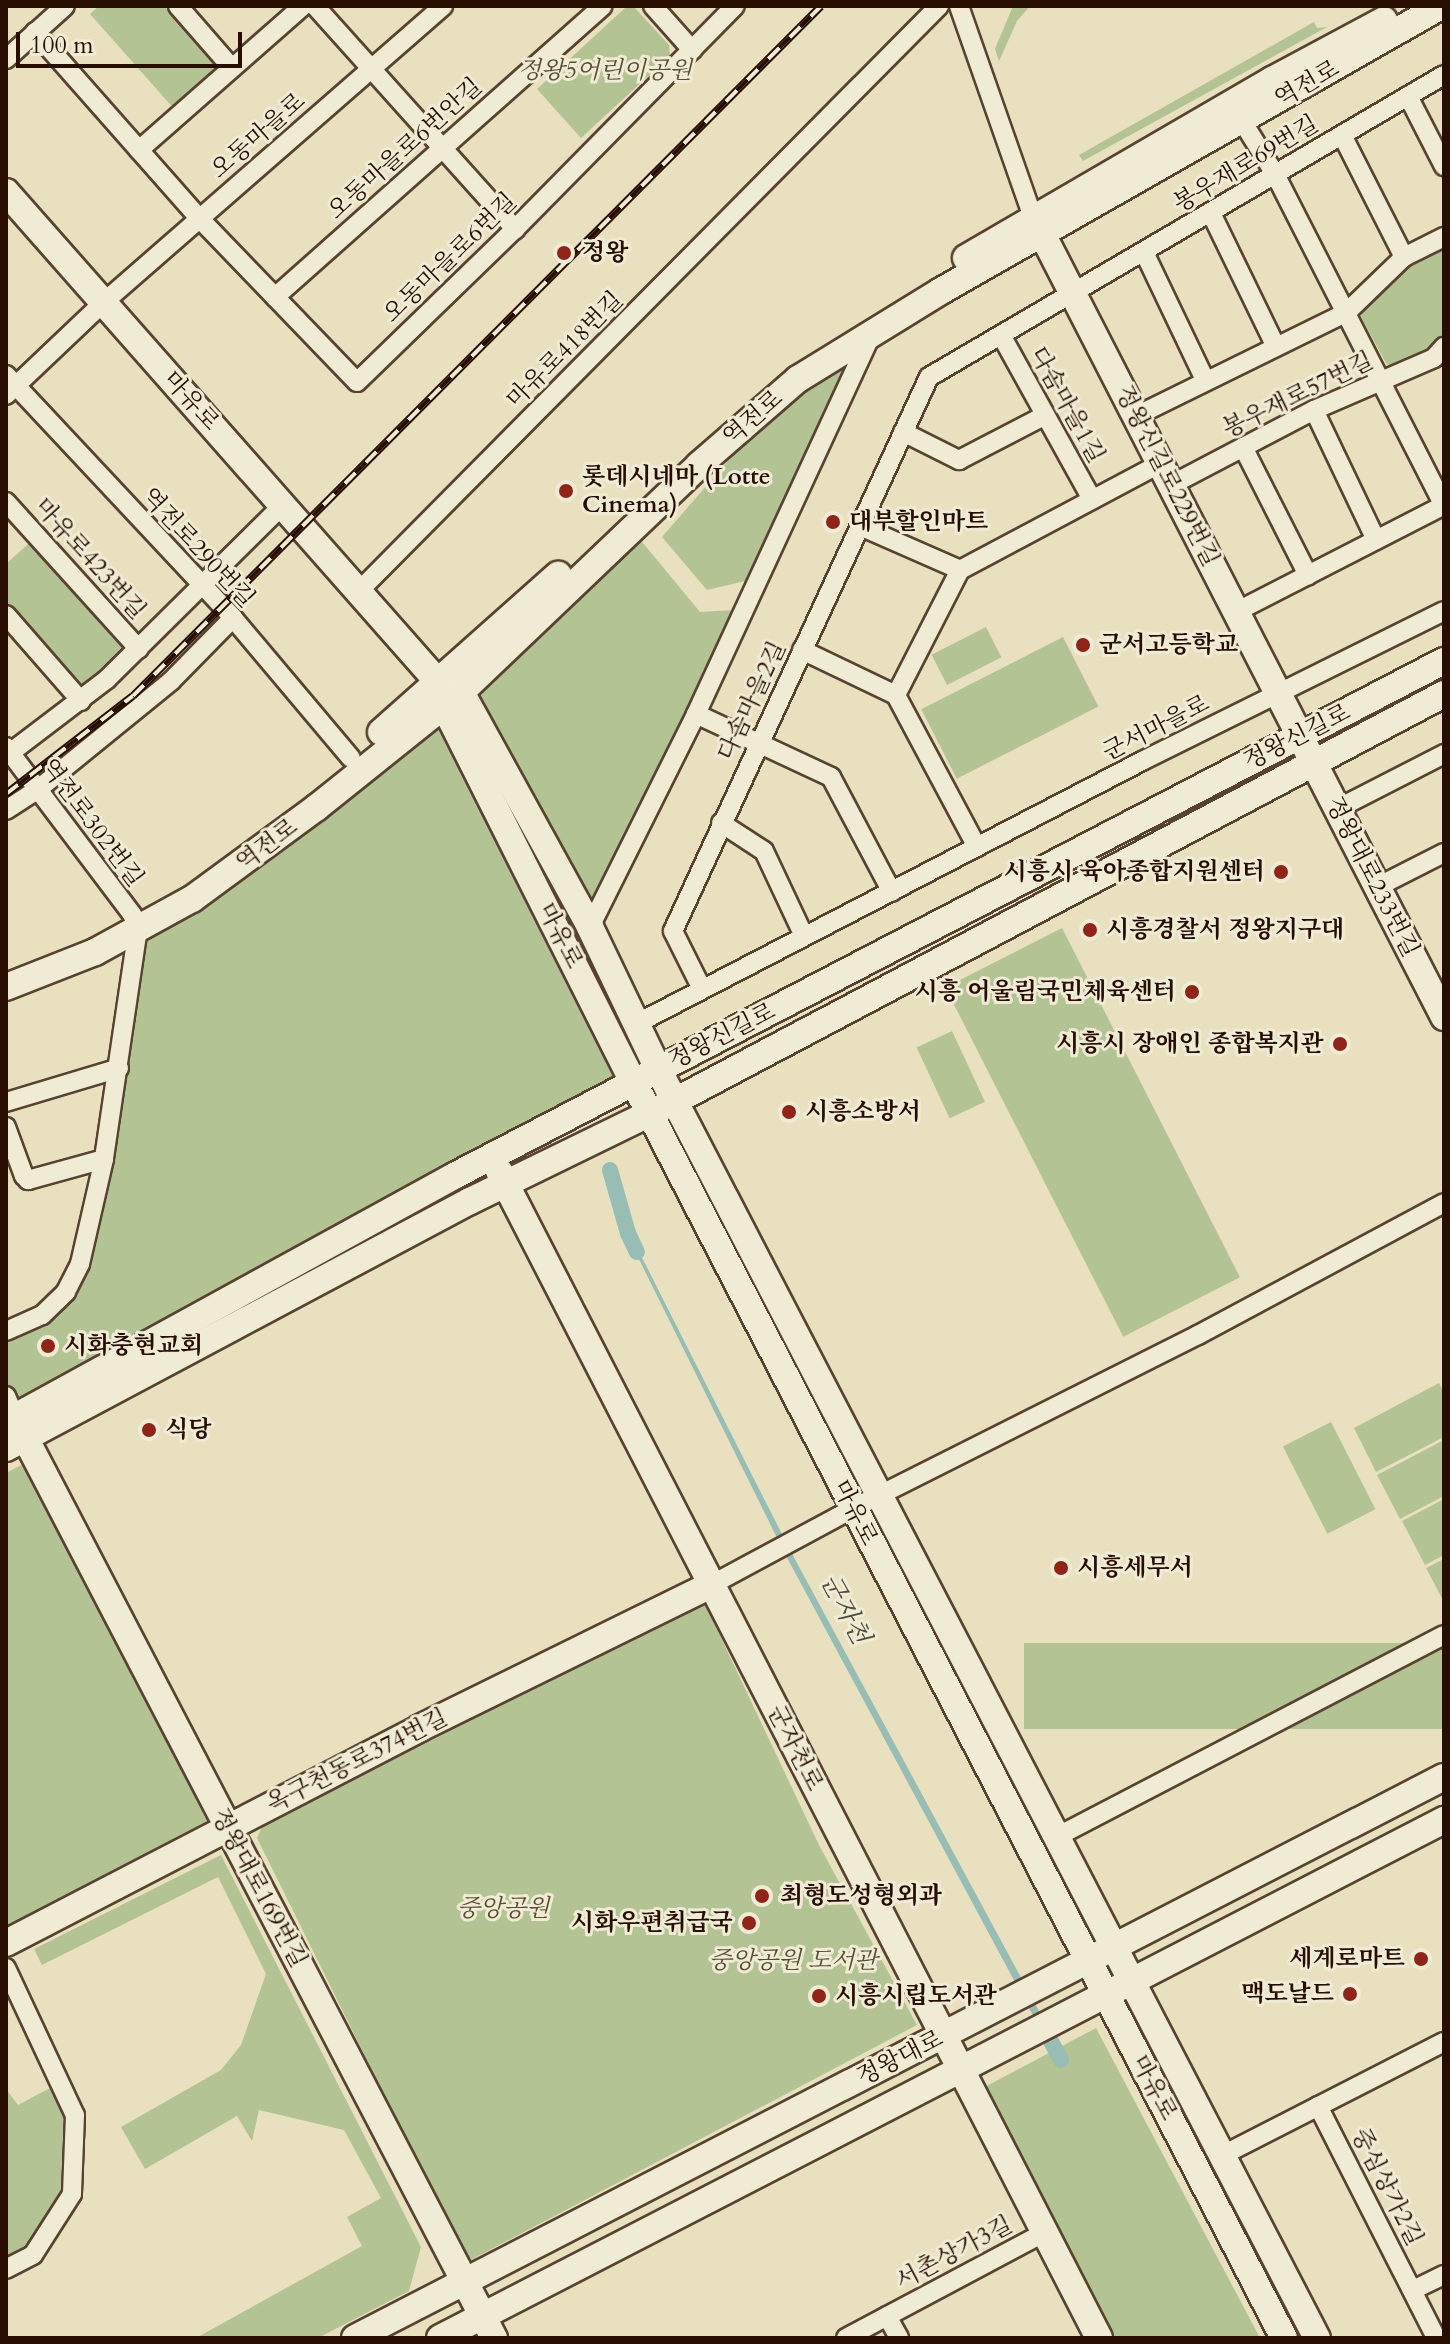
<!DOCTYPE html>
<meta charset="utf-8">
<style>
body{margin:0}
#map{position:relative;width:1450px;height:2344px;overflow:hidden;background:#e8e0bf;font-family:Cardo,"Noto Serif KR",serif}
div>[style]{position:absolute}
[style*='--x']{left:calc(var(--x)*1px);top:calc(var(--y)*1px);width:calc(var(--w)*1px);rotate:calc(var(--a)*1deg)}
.green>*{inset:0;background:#b3c394;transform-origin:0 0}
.water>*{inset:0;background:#97bdb4}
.canal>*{height:16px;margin:-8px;padding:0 8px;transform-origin:8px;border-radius:8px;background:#97bdb4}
.roads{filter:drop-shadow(2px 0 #584230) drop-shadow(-2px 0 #584230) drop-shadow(0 2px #584230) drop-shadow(0 -2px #584230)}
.street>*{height:18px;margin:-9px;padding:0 9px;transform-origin:9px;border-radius:9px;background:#f0ebd5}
.secondary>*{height:26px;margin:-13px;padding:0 13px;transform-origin:13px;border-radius:13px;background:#f0ebd5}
.rail>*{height:8px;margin-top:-4px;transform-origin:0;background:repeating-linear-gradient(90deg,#f0ebd5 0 15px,#280e00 0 30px);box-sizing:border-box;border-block:2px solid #280e00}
.dots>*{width:22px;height:22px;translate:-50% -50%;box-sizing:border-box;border:4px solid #f0ebd5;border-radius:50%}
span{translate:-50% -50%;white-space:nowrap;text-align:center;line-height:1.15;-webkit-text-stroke:6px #f0ebd5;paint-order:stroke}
.park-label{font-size:24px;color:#594d34;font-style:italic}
.street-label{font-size:24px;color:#280e00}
.poi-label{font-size:24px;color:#280e00;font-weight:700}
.left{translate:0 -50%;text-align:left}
.right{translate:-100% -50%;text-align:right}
.water-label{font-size:26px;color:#4f4b3f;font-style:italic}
.frame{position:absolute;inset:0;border:8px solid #280e00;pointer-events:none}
.scale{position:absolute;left:16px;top:32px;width:226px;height:36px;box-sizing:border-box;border:4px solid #280e00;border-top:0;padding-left:10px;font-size:24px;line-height:28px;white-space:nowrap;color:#280e00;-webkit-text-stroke:6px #f0ebd5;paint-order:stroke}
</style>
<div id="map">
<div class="green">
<i style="clip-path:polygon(99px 6px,164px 6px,216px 64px,216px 75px,176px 111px,90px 14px)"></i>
<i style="clip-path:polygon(1013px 6px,1030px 6px,1017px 21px,999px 61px,995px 49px)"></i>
<i style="clip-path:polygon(625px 8px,635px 8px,669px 45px,670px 56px,581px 138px,537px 89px)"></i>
<i style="clip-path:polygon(1314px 22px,1317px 28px,1327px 27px,1083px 161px,1079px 155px)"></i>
<i style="clip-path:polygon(1444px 246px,1444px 335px,1435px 351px,1395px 371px,1386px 363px,1361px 317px,1363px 310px,1411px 264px)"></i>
<i style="clip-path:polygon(853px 354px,745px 581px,707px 590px,662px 537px,740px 447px)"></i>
<i style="clip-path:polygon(36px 537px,129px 651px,83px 691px,6px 611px,6px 564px)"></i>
<i style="clip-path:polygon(638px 537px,700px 612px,735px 610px,589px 909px,474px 695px)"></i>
<i style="left:986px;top:627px;width:34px;height:61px;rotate:63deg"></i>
<i style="left:1063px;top:637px;width:78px;height:159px;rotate:63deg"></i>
<i style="clip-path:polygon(440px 714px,622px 1079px,18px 1404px,6px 1381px,6px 1335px,66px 1301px,145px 934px)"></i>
<i style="left:1062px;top:928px;width:392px;height:131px;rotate:63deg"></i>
<i style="left:952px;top:1031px;width:78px;height:39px;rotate:65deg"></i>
<i style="clip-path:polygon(1439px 1383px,1444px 1393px,1444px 1437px,1376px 1472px,1354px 1428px)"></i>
<i style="left:1331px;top:1422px;width:98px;height:54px;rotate:63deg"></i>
<i style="clip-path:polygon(1444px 1440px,1444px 1496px,1400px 1519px,1377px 1475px)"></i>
<i style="clip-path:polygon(25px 1463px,207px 1821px,6px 1926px,6px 1473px)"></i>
<i style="clip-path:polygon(1444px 1499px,1444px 1555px,1425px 1565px,1402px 1521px)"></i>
<i style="clip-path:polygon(1444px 1559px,1444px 1602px,1426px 1568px)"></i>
<i style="clip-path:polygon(692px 1599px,706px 1606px,819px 1845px,917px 2025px,467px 2262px,257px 1838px,266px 1818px)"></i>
<i style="left:1444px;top:1643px;width:86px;height:420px;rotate:90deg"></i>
<i style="clip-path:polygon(221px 1855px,421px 2247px,409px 2291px,318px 2338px,196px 2338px,362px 2246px,347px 2217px,381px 2198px,344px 2130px,259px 2110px,252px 2141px,237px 2116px,145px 2169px,121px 2127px,221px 2070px,241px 2045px,266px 1974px,218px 1877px,42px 1965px,34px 1949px)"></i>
<i style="clip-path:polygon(1096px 2028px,1260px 2338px,1112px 2338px,981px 2089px)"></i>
<i style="clip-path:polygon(50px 2088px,68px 2119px,64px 2192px,29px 2246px,6px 2257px,6px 2089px,18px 2105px)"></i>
</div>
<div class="water">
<i style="clip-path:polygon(629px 1232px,790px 1550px,1059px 2048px,1052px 2051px,784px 1552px,626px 1233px)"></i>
</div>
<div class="canal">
<i style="--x:610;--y:1170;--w:66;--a:74.1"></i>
<i style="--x:628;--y:1233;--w:21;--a:65"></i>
<i style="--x:1045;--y:2030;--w:34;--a:62"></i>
</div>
<div class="roads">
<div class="street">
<i style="--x:178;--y:6;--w:82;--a:48.9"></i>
<i style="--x:315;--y:6;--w:300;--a:48.1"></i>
<i style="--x:653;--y:6;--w:59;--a:48.4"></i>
<i style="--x:959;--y:6;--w:224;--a:70.7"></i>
<i style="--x:35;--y:32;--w:249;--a:48.6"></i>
<i style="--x:200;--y:219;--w:226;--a:46.1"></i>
<i style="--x:357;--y:382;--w:220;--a:-44.1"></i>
<i style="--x:515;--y:229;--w:313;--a:-45.4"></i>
<i style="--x:6;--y:59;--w:79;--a:-41.9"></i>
<i style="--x:1408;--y:96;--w:79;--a:62.8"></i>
<i style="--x:1242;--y:121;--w:62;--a:58.1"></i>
<i style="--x:1275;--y:174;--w:373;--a:63"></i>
<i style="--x:1342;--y:135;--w:137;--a:63.1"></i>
<i style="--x:139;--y:150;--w:218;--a:-41.3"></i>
<i style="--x:1211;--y:213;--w:147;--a:64.1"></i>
<i style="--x:1144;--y:252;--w:142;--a:64.5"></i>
<i style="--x:275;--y:297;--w:438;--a:-41.6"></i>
<i style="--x:1001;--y:335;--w:188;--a:61"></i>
<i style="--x:6;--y:375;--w:333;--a:46.9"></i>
<i style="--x:233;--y:618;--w:183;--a:49.9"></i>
<i style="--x:6;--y:395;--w:135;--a:-43.5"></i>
<i style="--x:104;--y:302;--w:450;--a:-41.1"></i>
<i style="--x:1314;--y:410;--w:144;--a:64.5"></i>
<i style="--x:1136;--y:416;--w:235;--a:-26.2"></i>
<i style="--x:1347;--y:312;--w:79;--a:-44"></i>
<i style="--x:1404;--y:257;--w:45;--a:-26.6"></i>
<i style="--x:903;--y:432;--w:63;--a:26.6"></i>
<i style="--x:959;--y:460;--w:96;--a:-27.4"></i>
<i style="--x:1243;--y:447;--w:144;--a:63.1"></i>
<i style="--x:1171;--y:485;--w:161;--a:-27.7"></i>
<i style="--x:1314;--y:410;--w:131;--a:-23.4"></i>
<i style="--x:1434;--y:358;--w:15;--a:-48"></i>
<i style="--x:6;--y:502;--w:198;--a:47.9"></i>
<i style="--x:860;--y:526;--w:109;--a:23.7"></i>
<i style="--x:359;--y:591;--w:824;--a:-45.25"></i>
<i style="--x:1236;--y:612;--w:234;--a:-27.2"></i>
<i style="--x:6;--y:615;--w:114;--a:48.9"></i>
<i style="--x:802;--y:650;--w:104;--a:25.6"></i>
<i style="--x:696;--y:714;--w:149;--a:25"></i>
<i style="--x:831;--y:777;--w:130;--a:62.1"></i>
<i style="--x:6;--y:747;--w:209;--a:53"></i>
<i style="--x:132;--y:914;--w:15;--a:67"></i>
<i style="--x:138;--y:928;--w:233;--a:98.4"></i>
<i style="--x:104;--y:1159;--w:108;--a:102.9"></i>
<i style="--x:80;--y:1264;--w:31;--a:117"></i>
<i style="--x:66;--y:1292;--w:33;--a:136"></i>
<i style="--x:42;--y:1315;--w:39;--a:156"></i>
<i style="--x:6;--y:756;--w:127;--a:-37.3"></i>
<i style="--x:107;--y:679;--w:247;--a:-44.7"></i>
<i style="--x:1337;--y:809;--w:120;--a:-27.2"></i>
<i style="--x:6;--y:810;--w:37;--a:-33"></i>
<i style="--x:37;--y:790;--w:173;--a:-39.1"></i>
<i style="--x:171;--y:681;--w:88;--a:-45.5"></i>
<i style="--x:721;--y:823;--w:51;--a:33.1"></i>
<i style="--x:764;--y:851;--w:94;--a:64.8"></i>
<i style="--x:977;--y:847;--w:172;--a:-118.1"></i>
<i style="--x:896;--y:695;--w:140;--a:-62.9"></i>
<i style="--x:960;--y:570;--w:225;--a:-28"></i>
<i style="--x:1377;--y:887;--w:75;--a:-26.9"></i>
<i style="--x:590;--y:927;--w:238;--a:-63.5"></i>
<i style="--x:696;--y:714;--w:420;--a:-65.2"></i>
<i style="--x:702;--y:989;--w:65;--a:-116.6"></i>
<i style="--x:673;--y:931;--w:610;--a:-65.2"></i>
<i style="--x:929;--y:377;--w:597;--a:-30.39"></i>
<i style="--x:636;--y:1024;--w:570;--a:-27.46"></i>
<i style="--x:1142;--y:761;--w:337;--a:-26.4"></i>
<i style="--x:6;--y:1102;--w:118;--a:-16.7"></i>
<i style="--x:6;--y:1127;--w:52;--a:69.8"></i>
<i style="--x:24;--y:1176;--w:6;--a:45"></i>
<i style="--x:28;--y:1180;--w:79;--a:-15.4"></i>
<i style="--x:6;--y:1396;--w:23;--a:67"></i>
<i style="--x:711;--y:1585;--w:160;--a:-28.3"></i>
<i style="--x:852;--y:1509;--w:387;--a:-26.7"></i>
<i style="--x:1198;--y:1335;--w:279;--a:-28.2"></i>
<i style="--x:1056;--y:1837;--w:437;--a:-27.5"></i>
<i style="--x:6;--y:1968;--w:162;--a:64.9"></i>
<i style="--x:75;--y:2115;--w:79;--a:92.2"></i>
<i style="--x:72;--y:2194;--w:72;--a:122.6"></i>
<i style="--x:33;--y:2255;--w:30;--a:153"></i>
<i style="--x:1318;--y:2106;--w:260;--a:63"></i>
<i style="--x:1221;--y:2156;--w:250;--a:-27.1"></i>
<i style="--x:1413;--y:2290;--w:34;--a:-26"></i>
<i style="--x:887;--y:2316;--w:25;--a:61"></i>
<i style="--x:846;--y:2338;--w:225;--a:-28"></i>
</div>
<div class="secondary">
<i style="--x:6;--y:192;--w:655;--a:48.59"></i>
<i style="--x:439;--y:683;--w:21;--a:79"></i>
<i style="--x:443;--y:704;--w:424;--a:63.3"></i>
<i style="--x:634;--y:1083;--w:1413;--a:62.62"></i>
<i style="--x:1035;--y:220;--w:896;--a:62.83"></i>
<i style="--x:966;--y:258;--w:354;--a:-30.2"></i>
<i style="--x:1272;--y:80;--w:127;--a:-28.2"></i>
<i style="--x:439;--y:683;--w:24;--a:22"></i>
<i style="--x:461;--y:692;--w:268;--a:61.2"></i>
<i style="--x:590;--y:927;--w:157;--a:64.4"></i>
<i style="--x:658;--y:1069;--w:1430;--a:62.56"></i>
<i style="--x:381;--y:732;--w:237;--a:-41.6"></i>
<i style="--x:6;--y:987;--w:96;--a:-21.5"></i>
<i style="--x:95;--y:952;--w:111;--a:-28.7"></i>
<i style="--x:192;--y:899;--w:154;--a:-36.3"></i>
<i style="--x:316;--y:808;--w:186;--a:-38.7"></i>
<i style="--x:461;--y:692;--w:329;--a:-43.6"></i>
<i style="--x:699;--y:465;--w:131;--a:-41"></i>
<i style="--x:798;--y:379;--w:168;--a:-31.6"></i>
<i style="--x:941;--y:291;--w:576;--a:-29.68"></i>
<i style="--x:499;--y:1171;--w:1312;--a:62.79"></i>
<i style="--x:6;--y:1422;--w:513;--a:-28.76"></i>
<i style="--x:456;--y:1175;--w:1114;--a:-27.49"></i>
<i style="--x:18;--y:1424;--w:1031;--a:62.49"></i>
<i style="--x:6;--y:1448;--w:526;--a:-28.03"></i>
<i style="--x:470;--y:1201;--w:228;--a:-26"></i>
<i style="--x:675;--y:1101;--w:870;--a:-27.89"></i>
<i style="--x:6;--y:1943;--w:466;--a:-27.4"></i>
<i style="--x:420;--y:1728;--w:324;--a:-26.2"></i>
<i style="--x:355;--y:2338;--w:1225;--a:-27.26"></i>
<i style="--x:440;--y:2338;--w:1130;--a:-27.29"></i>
</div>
</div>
<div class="rail">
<i style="--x:6;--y:794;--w:160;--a:-37.7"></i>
<i style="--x:133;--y:696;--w:974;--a:-45.08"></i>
</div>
<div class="dots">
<i style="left:564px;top:253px;background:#8f2418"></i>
<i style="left:566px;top:491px;background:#8f2418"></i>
<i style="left:833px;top:522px;background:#8f2418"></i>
<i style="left:1083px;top:645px;background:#8f2418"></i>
<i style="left:1281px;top:872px;background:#8f2418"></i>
<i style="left:1090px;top:930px;background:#8f2418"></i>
<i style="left:1192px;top:992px;background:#8f2418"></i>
<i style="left:1340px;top:1044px;background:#8f2418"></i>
<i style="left:789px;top:1112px;background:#8f2418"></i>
<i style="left:48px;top:1346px;background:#8f2418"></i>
<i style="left:149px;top:1430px;background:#8f2418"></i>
<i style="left:1061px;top:1568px;background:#8f2418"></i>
<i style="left:762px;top:1896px;background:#8f2418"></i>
<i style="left:749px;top:1923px;background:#8f2418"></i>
<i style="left:1421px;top:1959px;background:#8f2418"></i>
<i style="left:1350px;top:1994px;background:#8f2418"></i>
<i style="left:819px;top:1996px;background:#8f2418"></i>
</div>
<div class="park-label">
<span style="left:605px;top:71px">정왕5어린이공원</span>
<span style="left:503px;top:1909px">중앙공원</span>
<span style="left:793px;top:1961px">중앙공원 도서관</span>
</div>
<div class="street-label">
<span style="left:1307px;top:84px;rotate:-30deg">역전로</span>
<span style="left:258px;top:136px;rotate:-41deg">오동마을로</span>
<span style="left:405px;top:149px;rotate:-42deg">오동마을로6번안길</span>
<span style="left:1246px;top:164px;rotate:-31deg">봉우재로69번길</span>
<span style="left:450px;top:258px;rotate:-44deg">오동마을로6번길</span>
<span style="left:565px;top:350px;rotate:-45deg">마유로418번길</span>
<span style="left:1298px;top:395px;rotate:-26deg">봉우재로57번길</span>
<span style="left:191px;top:401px;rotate:48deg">마유로</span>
<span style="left:1067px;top:405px;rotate:61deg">다솜마을1길</span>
<span style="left:753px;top:418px;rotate:-41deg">역전로</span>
<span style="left:1167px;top:476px;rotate:63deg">정왕신길로229번길</span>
<span style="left:198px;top:548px;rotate:47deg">역전로290번길</span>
<span style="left:90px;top:559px;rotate:48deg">마유로423번길</span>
<span style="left:752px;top:701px;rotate:-65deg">다솜마을2길</span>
<span style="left:1156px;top:728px;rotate:-27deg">군서마을로</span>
<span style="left:1297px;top:737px;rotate:-27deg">정왕신길로</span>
<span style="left:92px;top:823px;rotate:53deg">역전로302번길</span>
<span style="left:267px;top:845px;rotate:-37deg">역전로</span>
<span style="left:1372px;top:877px;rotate:63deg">정왕대로233번길</span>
<span style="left:560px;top:936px;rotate:63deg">마유로</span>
<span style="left:722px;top:1036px;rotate:-27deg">정왕신길로</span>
<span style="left:855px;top:1513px;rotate:63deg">마유로</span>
<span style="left:795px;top:1748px;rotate:63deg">군자천로</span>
<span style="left:357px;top:1761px;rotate:-27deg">옥구천동로374번길</span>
<span style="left:259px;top:1888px;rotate:62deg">정왕대로169번길</span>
<span style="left:900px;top:2058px;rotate:-27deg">정왕대로</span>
<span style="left:1154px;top:2088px;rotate:62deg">마유로</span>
<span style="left:1387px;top:2187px;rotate:63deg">중심상가2길</span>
<span style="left:954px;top:2253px;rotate:-28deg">서촌상가3길</span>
</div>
<div class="poi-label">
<span class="left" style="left:582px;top:253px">정왕</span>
<span class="left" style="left:582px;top:491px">롯데시네마 (Lotte<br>Cinema)</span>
<span class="left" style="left:849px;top:522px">대부할인마트</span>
<span class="left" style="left:1099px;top:645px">군서고등학교</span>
<span class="right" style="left:1265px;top:872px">시흥시 육아종합지원센터</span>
<span class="left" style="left:1106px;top:930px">시흥경찰서 정왕지구대</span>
<span class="right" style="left:1176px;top:992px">시흥 어울림국민체육센터</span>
<span class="right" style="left:1324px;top:1044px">시흥시 장애인 종합복지관</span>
<span class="left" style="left:805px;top:1112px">시흥소방서</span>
<span class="left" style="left:64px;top:1346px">시화충현교회</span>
<span class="left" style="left:165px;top:1430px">식당</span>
<span class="left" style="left:1077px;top:1568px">시흥세무서</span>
<span class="left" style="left:780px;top:1896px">최형도성형외과</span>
<span class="right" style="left:733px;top:1923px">시화우편취급국</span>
<span class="right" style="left:1405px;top:1959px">세계로마트</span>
<span class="right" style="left:1334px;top:1994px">맥도날드</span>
<span class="left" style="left:835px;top:1996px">시흥시립도서관</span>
</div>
<div class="water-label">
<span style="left:845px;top:1609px;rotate:62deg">군자천</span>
</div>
<div class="frame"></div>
<div class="scale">100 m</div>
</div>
